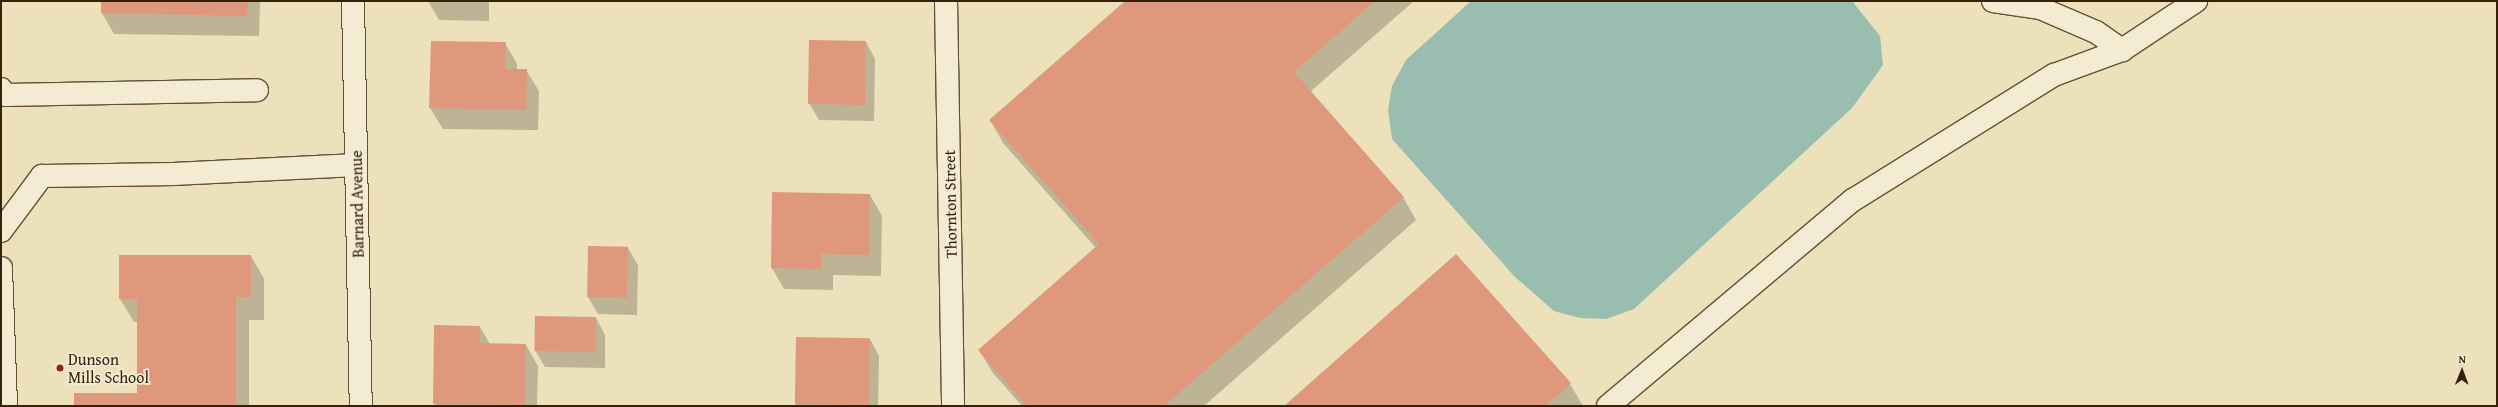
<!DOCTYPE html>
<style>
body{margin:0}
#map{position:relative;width:2498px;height:407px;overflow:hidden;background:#ece1bb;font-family:"Gentium Book Plus",serif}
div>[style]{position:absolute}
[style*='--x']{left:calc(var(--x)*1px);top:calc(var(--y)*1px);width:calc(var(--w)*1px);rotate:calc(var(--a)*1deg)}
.water>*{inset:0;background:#99beb0}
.shadow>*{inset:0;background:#0003}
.building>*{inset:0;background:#df987c;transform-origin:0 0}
.roads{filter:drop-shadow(1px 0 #635136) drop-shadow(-1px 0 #635136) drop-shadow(0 1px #635136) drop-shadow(0 -1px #635136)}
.minor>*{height:22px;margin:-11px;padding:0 11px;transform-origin:11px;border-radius:11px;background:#f3ecd3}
.dots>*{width:11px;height:11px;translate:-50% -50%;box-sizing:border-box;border:2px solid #f3ecd3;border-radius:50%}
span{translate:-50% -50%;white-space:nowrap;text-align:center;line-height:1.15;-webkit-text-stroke:3.5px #f3ecd3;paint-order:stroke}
.street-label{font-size:16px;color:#352109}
.poi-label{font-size:16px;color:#352109}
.left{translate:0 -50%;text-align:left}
.frame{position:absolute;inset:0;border:2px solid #352109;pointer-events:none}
.north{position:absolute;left:2442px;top:351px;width:40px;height:40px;-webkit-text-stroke:3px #f3ecd3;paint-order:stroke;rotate:1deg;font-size:11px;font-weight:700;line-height:16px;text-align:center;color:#352109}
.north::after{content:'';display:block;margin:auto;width:14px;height:18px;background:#352109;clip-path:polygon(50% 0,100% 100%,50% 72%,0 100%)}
</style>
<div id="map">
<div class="water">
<i style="clip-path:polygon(1471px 1px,1852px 1px,1880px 36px,1883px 65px,1852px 108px,1634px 309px,1606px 319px,1580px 318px,1554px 311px,1515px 277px,1392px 139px,1388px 110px,1392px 86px,1406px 60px)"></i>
</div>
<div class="shadow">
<i style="clip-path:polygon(102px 1px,260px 1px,259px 36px,114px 34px,102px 13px)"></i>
<i style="clip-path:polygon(428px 1px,489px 1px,489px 21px,439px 20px)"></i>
<i style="clip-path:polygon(1126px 1px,1414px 1px,1310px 92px,1403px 197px,1416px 220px,1204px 406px,1022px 406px,993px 373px,979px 350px,1096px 248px,1003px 143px,990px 120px)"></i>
<i style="clip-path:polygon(866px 42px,875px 59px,874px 121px,819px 120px,809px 103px)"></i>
<i style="clip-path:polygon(505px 43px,517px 64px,517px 70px,526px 70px,539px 91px,538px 130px,443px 129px,430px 108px)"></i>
<i style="clip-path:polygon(870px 195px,882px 216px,881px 276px,833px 275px,833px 290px,784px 289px,772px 268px)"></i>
<i style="clip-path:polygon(589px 247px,628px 248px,638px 265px,637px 315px,598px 314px,588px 297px)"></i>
<i style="clip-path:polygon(251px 256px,264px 279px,264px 320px,249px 320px,249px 406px,75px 406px,138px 394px,138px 322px,134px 322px,120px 299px)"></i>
<i style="clip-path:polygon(596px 318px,605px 335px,605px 368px,545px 367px,535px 350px)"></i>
<i style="clip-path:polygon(435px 326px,480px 327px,490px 344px,526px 345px,538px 366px,537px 406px,435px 406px)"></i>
<i style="clip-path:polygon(870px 339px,879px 356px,878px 406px,797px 406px,795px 404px)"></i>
<i style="clip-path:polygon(1570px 384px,1583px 406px,1285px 406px)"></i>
</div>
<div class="building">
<i style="clip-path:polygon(101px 1px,248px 1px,247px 16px,101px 13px)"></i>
<i style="clip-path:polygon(1125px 1px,1375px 1px,1294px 72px,1404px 197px,1164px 406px,1027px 406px,978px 350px,1099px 244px,989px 120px)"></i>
<i style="left:809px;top:40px;width:57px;height:64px;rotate:1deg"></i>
<i style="clip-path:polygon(431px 41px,506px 42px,505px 69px,527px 69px,526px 110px,429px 108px)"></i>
<i style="clip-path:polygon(772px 192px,870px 194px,869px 255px,821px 254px,821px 269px,771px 268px)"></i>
<i style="left:588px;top:246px;width:40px;height:51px;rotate:1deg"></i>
<i style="clip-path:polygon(1456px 254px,1571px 383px,1545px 406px,1284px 406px)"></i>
<i style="clip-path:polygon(119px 255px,251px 255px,251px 297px,236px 297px,236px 406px,74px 406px,74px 393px,137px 393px,137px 299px,119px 299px)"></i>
<i style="left:535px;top:316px;width:61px;height:35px;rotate:1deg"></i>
<i style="clip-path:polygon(434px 325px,480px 326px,480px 343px,526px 344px,525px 405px,433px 404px)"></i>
<i style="left:796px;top:337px;width:74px;height:67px;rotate:1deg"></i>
</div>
<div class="roads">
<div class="minor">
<i style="--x:353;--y:1;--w:405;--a:88.9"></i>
<i style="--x:946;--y:1;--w:405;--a:89"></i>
<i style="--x:1993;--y:1;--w:48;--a:8.5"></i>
<i style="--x:2040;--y:8;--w:61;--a:23.2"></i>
<i style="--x:2096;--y:32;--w:32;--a:35"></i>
<i style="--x:1;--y:89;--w:7;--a:56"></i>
<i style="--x:5;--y:95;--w:252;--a:-1.1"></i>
<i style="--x:1;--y:231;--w:69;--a:-53.3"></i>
<i style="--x:42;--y:176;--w:132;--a:-0.9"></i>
<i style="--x:174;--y:174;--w:182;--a:-2.8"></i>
<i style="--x:1;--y:268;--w:138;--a:87.9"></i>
<i style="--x:1608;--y:406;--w:320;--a:-40.1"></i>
<i style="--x:1853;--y:200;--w:237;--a:-31.9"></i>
<i style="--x:2054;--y:75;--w:72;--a:-20.2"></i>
<i style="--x:2122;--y:50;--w:89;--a:-33.5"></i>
</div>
</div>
<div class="dots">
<i style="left:60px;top:368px;background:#8f2418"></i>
</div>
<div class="street-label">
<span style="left:357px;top:204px;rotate:-91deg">Barnard Avenue</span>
<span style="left:950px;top:204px;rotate:-91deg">Thornton Street</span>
</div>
<div class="poi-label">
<span class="left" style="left:68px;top:368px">Dunson<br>Mills School</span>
</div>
<div class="frame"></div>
<div class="north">N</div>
</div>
